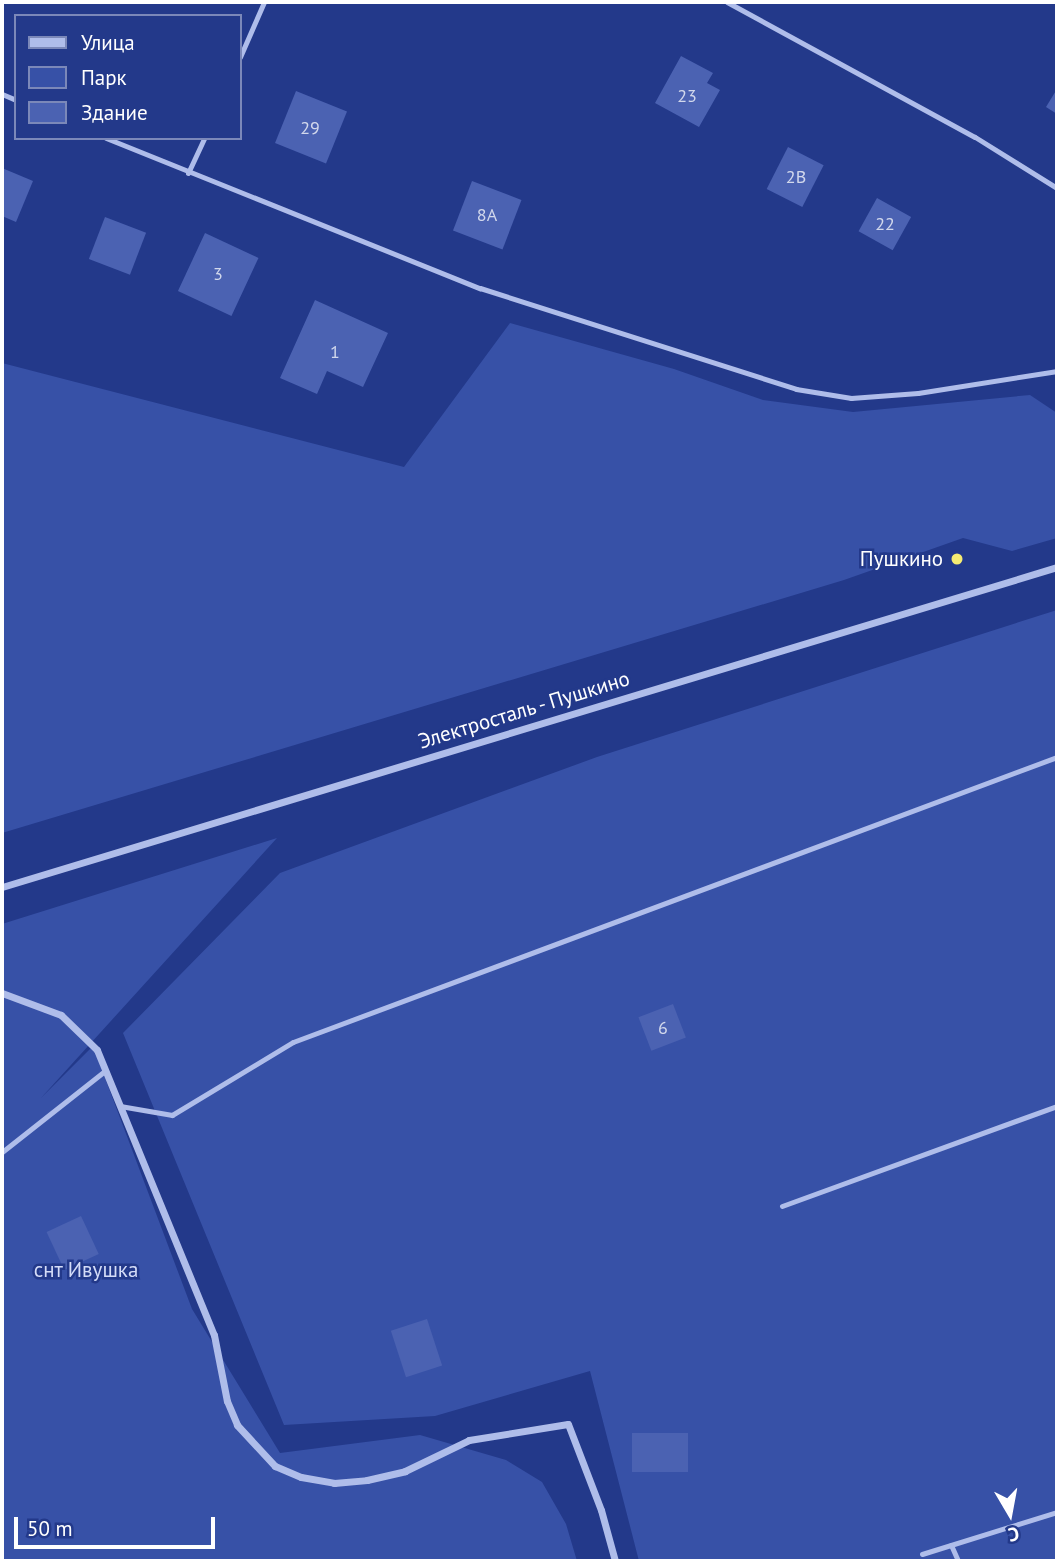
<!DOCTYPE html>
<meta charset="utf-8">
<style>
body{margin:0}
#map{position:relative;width:1059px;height:1563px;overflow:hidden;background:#23398a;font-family:"PT Sans",sans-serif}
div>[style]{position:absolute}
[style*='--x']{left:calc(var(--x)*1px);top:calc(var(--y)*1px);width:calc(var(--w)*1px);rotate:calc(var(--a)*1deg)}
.green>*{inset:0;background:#3751a7}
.building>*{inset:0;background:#4b62b2;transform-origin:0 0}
.service>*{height:5px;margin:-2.5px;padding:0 2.5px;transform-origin:2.5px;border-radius:2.5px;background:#afbdea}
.minor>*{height:7px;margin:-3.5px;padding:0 3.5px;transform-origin:3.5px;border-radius:3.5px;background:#afbdea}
.dots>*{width:19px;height:19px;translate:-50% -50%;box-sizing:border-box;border:4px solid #23398a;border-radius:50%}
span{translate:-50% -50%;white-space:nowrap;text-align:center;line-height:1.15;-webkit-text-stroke:5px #23398a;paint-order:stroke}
.number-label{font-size:18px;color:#d2d8ec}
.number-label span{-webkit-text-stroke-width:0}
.poi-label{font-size:21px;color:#fff}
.right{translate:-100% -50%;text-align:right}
.street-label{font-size:21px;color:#fff}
.park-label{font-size:21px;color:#d4dcf8}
.frame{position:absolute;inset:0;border:4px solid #fff;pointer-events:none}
.legend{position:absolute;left:14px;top:14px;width:228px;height:126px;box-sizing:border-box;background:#23398a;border:2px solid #7b88b9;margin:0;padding:9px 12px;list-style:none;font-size:21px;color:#fff}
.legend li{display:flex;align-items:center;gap:14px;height:35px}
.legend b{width:35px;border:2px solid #7b88b9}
.north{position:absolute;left:975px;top:1479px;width:70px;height:70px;-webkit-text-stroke:5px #23398a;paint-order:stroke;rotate:170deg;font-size:19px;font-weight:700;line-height:28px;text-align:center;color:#fff}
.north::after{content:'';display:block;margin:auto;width:24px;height:32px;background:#fff;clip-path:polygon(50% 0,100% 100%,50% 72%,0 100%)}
.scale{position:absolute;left:14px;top:1517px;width:201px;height:32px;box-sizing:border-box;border:4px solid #fff;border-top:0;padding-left:9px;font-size:21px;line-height:24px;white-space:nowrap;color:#fff;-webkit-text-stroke:5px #23398a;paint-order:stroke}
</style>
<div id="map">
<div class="green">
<i style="clip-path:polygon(510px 323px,674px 369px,763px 400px,853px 412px,1030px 395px,1057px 413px,1057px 538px,1012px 551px,963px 538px,844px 580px,2px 833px,2px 363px,404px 467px)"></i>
<i style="clip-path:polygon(1057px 610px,1057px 1561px,639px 1561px,590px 1371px,435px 1416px,284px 1425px,123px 1033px,280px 873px,597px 757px)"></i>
<i style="clip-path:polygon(277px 838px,41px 1098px,93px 1046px,192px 1309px,280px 1453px,420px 1435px,506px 1460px,542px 1482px,566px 1524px,577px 1561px,2px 1561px,2px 924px)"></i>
</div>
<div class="building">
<i style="clip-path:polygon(681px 56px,713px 73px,707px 83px,720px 90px,699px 127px,655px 103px)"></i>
<i style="clip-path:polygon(1057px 89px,1057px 114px,1046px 107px)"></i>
<i style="left:296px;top:91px;width:55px;height:56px;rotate:22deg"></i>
<i style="left:788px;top:147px;width:40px;height:47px;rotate:27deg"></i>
<i style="clip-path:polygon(2px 168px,33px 181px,16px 222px,2px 216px)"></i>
<i style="left:472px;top:181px;width:53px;height:53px;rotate:21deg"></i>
<i style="left:877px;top:198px;width:39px;height:38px;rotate:29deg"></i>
<i style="left:105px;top:217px;width:44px;height:45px;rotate:21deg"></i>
<i style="left:205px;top:233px;width:59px;height:64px;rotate:25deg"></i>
<i style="clip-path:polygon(315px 300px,388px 333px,363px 387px,327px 371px,317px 394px,280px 378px)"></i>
<i style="left:673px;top:1004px;width:36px;height:37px;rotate:69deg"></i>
<i style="left:81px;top:1216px;width:42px;height:38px;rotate:65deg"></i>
<i style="left:427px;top:1319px;width:49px;height:38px;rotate:72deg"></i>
<i style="left:632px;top:1433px;width:56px;height:39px"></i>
</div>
<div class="service">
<i style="--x:727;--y:2;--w:282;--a:28.6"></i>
<i style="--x:975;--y:137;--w:97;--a:31.9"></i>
<i style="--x:240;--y:57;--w:60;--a:-66.4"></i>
<i style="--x:2;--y:94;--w:15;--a:23"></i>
<i style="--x:106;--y:138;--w:403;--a:21.9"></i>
<i style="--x:480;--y:288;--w:332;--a:17.7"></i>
<i style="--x:796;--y:389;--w:56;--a:9.3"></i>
<i style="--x:851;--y:398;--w:67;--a:-4.3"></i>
<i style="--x:918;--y:393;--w:141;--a:-9"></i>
<i style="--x:188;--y:173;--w:38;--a:-65"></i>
<i style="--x:120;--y:1106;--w:53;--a:9.8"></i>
<i style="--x:172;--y:1115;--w:141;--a:-31.1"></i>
<i style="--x:293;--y:1042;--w:815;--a:-20.46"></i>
<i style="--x:2;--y:1152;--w:132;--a:-38.3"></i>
<i style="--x:782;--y:1206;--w:293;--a:-20"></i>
<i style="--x:951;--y:1545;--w:17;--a:66"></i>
<i style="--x:922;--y:1554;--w:141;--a:-17.3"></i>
</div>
<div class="minor">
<i style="--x:2;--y:887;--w:1102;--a:-16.87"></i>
<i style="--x:2;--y:993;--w:63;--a:20.4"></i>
<i style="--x:61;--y:1015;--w:50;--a:44.2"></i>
<i style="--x:97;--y:1050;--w:308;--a:67.7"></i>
<i style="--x:214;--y:1335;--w:67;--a:78.9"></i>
<i style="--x:227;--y:1401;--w:26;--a:67"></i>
<i style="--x:237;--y:1425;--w:56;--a:47.2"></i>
<i style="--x:275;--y:1466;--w:28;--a:23"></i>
<i style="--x:301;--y:1477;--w:34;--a:10"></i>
<i style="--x:334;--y:1483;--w:33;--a:-5"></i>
<i style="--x:367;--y:1480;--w:39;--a:-13"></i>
<i style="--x:405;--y:1471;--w:71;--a:-25.8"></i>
<i style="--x:469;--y:1440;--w:100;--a:-9.2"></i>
<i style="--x:568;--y:1424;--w:92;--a:69"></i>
<i style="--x:601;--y:1510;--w:53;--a:74.6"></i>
</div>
<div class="dots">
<i style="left:957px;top:559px;background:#f6ec72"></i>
</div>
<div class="number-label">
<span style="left:687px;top:96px">23</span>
<span style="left:310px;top:128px">29</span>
<span style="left:796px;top:177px">2В</span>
<span style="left:487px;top:215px">8А</span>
<span style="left:885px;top:224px">22</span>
<span style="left:218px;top:274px">3</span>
<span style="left:335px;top:352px">1</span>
<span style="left:663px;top:1028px">6</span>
</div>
<div class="poi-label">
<span class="right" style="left:943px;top:559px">Пушкино</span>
</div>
<div class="street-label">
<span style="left:524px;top:710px;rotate:-17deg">Электросталь - Пушкино</span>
</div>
<div class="park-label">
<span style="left:86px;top:1270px">снт Ивушка</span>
</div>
<div class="frame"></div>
<ul class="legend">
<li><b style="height:9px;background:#afbdea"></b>Улица</li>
<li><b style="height:19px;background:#3751a7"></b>Парк</li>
<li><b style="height:19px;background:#4b62b2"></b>Здание</li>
</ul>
<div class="north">С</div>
<div class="scale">50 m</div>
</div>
